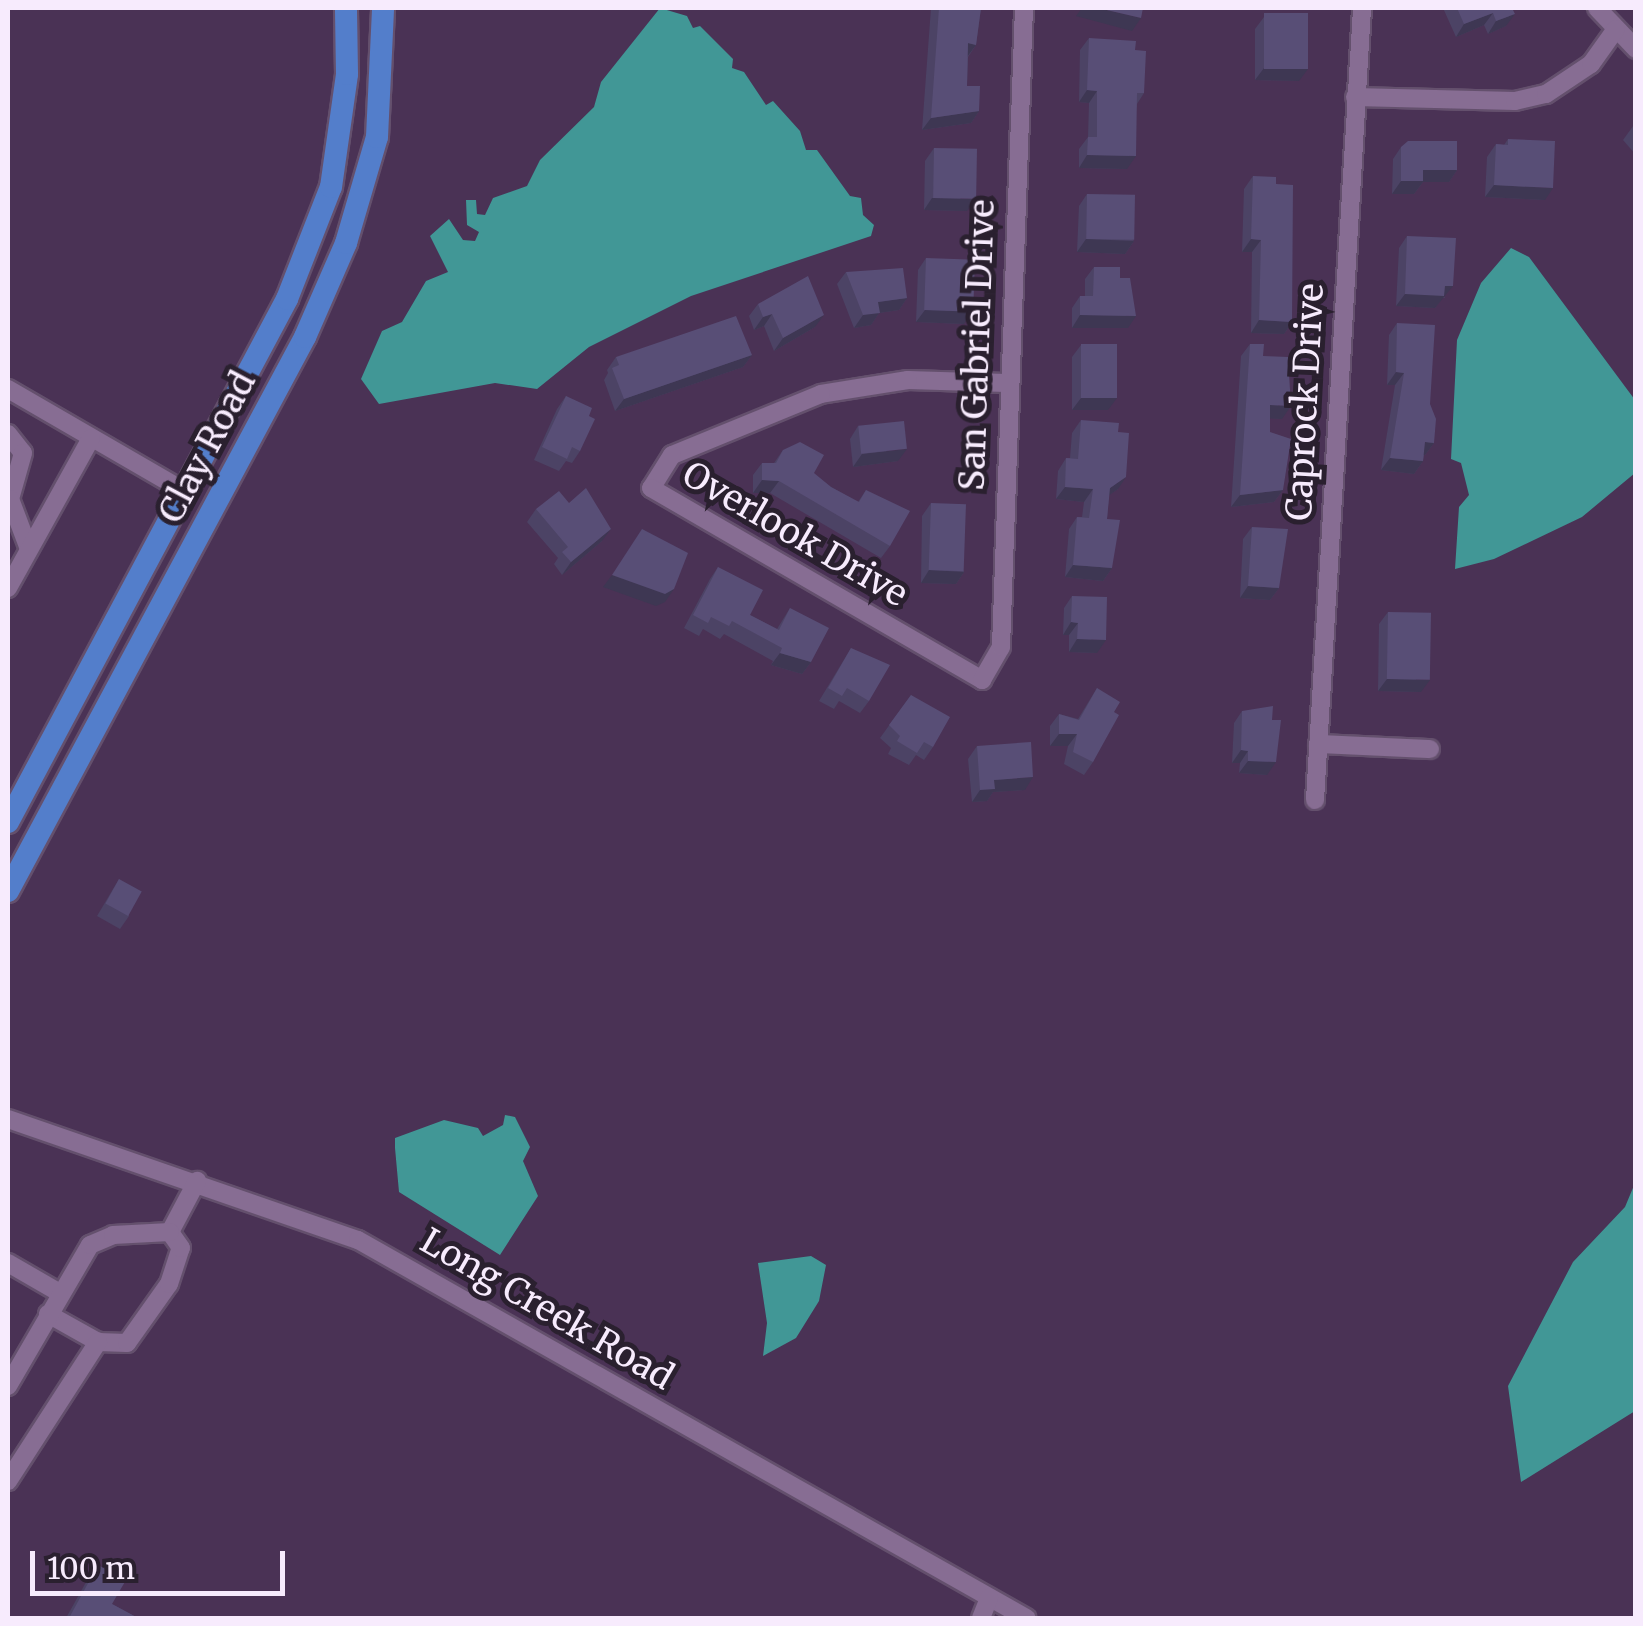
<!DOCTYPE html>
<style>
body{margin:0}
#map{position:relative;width:1643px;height:1626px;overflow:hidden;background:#4a3255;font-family:Merriweather,serif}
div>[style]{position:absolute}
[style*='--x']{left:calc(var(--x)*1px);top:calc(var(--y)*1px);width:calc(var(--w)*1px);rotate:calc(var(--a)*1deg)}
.water>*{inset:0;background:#419796}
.roads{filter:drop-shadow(2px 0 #64506d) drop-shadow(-2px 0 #64506d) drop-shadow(0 2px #64506d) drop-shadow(0 -2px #64506d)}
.minor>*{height:18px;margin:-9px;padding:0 9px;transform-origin:9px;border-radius:9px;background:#876d93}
.major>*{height:22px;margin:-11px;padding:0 11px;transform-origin:11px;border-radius:11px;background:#537ecb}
.wall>*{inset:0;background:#4c4365}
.shaded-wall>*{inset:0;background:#3e3753}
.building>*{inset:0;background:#584e76;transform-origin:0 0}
span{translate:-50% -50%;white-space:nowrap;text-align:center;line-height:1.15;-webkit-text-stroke:10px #2a202f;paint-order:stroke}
.street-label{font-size:35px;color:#f7ebfd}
.frame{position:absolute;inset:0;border:10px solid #f7ebfd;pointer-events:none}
.scale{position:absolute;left:30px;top:1551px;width:255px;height:45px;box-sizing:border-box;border:5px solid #f7ebfd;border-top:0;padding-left:12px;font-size:30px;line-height:35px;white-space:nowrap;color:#f7ebfd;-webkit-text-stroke:8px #2a202f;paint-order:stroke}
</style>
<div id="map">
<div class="water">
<i style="clip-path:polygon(660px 8px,687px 16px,693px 28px,700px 26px,733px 59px,732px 68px,744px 72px,766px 105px,773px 101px,800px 131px,806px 150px,817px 150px,850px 196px,861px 198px,863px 215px,874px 225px,871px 236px,691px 296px,589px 347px,537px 389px,495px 383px,379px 404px,361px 379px,382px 331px,402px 322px,426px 281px,448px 272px,430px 236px,449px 219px,463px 240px,475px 241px,479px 232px,467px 225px,466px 200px,476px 200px,477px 214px,485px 215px,493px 198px,527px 186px,540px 160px,594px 107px,601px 82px)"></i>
<i style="clip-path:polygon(1511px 248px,1529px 257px,1635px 400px,1635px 473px,1582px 517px,1494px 559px,1455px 569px,1459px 507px,1469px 495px,1461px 463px,1451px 459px,1457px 340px,1481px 283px)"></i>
<i style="clip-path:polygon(505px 1115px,515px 1117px,530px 1147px,523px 1161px,538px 1196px,500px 1255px,399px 1192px,395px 1148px,395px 1138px,444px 1120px,478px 1128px,483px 1136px,503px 1125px)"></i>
<i style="clip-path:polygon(1635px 1183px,1635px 1411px,1521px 1482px,1508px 1386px,1573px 1262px,1625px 1207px)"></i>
<i style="clip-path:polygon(811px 1256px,826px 1265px,819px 1301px,796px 1338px,763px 1356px,767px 1323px,758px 1263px)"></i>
</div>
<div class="roads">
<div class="minor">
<i style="--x:1597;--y:8;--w:57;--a:46.4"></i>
<i style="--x:1355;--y:97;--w:160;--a:1.4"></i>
<i style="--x:1515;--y:101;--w:32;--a:-13"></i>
<i style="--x:1546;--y:94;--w:54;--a:-33.7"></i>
<i style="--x:1591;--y:64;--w:43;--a:-54.5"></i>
<i style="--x:1006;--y:383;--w:98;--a:-178.2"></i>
<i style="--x:908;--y:380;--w:88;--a:170.9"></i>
<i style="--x:821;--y:394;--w:161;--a:157.7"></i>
<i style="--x:672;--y:455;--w:39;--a:122"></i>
<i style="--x:651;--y:488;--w:383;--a:30.1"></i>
<i style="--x:982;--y:680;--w:38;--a:-60"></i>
<i style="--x:1001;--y:647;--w:639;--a:-87.94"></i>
<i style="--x:8;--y:389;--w:203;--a:30.1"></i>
<i style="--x:8;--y:434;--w:24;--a:52"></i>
<i style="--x:23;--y:453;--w:48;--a:105.8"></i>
<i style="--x:10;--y:499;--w:53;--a:69.2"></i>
<i style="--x:8;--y:588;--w:171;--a:-61"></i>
<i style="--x:1318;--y:744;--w:112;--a:2.6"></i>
<i style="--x:1315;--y:800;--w:793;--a:-86.6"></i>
<i style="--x:8;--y:1119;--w:370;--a:19.1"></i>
<i style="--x:358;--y:1240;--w:768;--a:29.5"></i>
<i style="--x:170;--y:1232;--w:58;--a:-62.1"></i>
<i style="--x:8;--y:1263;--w:58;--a:30.1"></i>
<i style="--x:48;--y:1314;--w:57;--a:29.2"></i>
<i style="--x:98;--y:1342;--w:29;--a:2"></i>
<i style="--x:127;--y:1343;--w:72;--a:-54.6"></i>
<i style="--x:169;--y:1284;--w:38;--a:-72"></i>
<i style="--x:181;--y:1248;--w:19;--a:-125"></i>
<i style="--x:8;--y:1386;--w:163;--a:-59.8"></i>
<i style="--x:90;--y:1245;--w:25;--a:-23"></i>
<i style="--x:113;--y:1235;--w:57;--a:-3"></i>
<i style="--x:8;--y:1481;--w:166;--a:-57.1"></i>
<i style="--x:981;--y:1618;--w:22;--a:-68"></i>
</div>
<div class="major">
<i style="--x:8;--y:822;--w:593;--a:-61.92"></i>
<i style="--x:287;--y:299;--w:120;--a:-68.6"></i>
<i style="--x:331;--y:187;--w:114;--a:-81.9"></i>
<i style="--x:347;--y:74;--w:66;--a:-90.9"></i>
<i style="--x:8;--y:891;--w:629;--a:-61.8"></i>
<i style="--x:305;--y:337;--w:103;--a:-66.4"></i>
<i style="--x:346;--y:243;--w:110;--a:-73.7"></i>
<i style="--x:377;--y:137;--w:129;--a:-87.3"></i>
</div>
</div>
<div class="wall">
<i style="clip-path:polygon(931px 8px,981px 8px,976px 45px,968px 57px,967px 86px,979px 111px,971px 123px,922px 130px)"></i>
<i style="clip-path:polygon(1443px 8px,1512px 8px,1506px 26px,1488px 34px,1484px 25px,1456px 37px)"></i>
<i style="clip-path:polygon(1264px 17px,1299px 81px,1255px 80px,1255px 29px)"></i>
<i style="clip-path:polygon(1089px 38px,1135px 50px,1144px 93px,1137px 104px,1127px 169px,1079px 168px,1079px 149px,1088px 137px,1089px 103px,1079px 102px,1080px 50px)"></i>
<i style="clip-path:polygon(1636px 122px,1636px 155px,1623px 140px)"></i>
<i style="clip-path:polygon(1508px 139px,1545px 200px,1485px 197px,1487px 157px,1496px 144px,1504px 145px)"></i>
<i style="clip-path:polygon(1401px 147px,1457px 170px,1449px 182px,1423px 182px,1414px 194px,1392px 194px,1393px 159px)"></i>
<i style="clip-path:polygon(934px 148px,967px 211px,924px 210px,925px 161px)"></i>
<i style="clip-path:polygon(1253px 176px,1276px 184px,1292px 322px,1284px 334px,1251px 333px,1252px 252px,1242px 252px,1244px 189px)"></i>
<i style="clip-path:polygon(1087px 194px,1134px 241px,1125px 254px,1077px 252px,1079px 206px)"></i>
<i style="clip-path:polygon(1407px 236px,1445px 298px,1442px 298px,1435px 308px,1396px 306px,1399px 248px)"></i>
<i style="clip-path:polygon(926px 258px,964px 324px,916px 322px,918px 270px)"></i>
<i style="clip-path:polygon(1094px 267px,1120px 278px,1128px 328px,1072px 328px,1072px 308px,1080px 296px,1085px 296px,1085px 279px)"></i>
<i style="clip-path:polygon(846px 272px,907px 298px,899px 310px,879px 313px,871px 325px,854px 328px,837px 284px)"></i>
<i style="clip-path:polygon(758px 304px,815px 327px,774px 351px,764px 326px,754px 330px,749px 316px)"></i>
<i style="clip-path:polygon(1397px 323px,1430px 404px,1434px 443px,1425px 455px,1424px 455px,1423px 461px,1414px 474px,1381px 470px,1395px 385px,1387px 385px,1389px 335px)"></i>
<i style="clip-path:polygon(1250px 344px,1263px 356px,1282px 419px,1270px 418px,1270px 432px,1283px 490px,1274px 502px,1231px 507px,1241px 356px)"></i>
<i style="clip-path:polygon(1081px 345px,1108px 410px,1072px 410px,1072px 357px)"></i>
<i style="clip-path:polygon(752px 355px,743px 367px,615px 411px,604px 380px,608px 373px,607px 370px,616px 357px)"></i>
<i style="clip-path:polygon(566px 396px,589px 416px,580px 451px,572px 463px,566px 461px,559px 471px,534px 460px,557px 409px)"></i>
<i style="clip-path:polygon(1081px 420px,1118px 489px,1109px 495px,1107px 519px,1112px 568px,1103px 581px,1065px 577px,1069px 529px,1077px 517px,1082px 517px,1084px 502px,1056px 499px,1058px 471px,1066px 458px,1070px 458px,1072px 433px)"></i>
<i style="clip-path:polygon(858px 426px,898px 461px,853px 467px,850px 439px)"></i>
<i style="clip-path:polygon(783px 450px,831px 487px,858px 502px,866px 490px,890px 546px,881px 558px,770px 493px,753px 493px,753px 475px,762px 463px,774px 463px)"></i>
<i style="clip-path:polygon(569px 503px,602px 541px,562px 575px,554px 564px,558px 558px,527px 522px,536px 509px)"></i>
<i style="clip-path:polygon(931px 503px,964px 572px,956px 584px,921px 583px,922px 516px)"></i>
<i style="clip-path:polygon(1252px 527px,1279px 588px,1270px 600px,1240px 598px,1243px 539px)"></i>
<i style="clip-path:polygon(718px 567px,750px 615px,777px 629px,790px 608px,811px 662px,802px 674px,771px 665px,773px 661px,724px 634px,720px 639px,703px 629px,699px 636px,684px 628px,710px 579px)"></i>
<i style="clip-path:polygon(1072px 596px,1097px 653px,1069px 652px,1069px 635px,1063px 635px,1064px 608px)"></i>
<i style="clip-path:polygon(1388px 612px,1421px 692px,1378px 691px,1379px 624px)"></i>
<i style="clip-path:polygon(851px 648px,869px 701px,860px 713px,839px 701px,834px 709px,819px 701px)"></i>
<i style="clip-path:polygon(1097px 688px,1114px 712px,1093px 762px,1084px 775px,1064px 764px,1068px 746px,1050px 746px,1050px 726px,1059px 714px,1078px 719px)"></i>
<i style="clip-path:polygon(911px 695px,933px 747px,924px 760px,916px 755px,909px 765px,888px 754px,891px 748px,880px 738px)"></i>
<i style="clip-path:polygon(1242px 711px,1272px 720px,1267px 775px,1239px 773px,1240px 763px,1232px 763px,1234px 723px)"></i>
<i style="clip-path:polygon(977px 746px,1025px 790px,993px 792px,987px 801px,972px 802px,968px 759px)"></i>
<i style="clip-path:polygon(119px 879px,129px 916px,120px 929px,97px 916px)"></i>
<i style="clip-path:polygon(98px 1565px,112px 1604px,138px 1618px,66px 1618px,85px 1584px)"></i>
</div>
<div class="shaded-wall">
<i style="clip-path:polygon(1082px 8px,1098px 8px,1141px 18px,1132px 31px,1076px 16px)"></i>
<i style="clip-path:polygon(1493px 13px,1484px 25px,1456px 37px,1464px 24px)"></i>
<i style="clip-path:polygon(1515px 14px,1506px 26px,1488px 34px,1496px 21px)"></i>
<i style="clip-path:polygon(968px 43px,976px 45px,967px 57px)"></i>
<i style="clip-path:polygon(1264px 68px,1308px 69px,1299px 81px,1255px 80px)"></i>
<i style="clip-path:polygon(1087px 90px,1097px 91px,1089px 103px,1079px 102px)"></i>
<i style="clip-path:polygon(979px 111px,971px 123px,922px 130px,931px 118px)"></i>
<i style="clip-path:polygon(1087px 155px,1136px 156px,1127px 169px,1079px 168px)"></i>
<i style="clip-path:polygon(1423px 170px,1457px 170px,1449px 182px,1423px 182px,1414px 194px,1392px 194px,1401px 181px)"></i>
<i style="clip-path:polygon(1494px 185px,1553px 188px,1545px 200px,1485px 197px)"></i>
<i style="clip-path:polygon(932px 198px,975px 199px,967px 211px,924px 210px)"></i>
<i style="clip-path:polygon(1086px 239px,1134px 241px,1125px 254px,1077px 252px)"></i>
<i style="clip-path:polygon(1251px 239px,1261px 240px,1252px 252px,1242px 252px)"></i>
<i style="clip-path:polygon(1445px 286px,1453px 286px,1435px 308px,1396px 306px,1405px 294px)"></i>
<i style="clip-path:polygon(907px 298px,899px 310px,879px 313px,871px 325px,854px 328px,863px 315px,878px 302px)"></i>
<i style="clip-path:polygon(925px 310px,973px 311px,964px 324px,916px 322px)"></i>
<i style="clip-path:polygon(772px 314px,764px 326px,754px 330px,763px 317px)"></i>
<i style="clip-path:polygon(824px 315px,815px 327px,774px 351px,783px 338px)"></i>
<i style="clip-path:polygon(1080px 315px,1136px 316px,1128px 328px,1072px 328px)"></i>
<i style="clip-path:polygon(1259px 320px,1292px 322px,1284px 334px,1251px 333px)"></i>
<i style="clip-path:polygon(752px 355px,743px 367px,615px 411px,624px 399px)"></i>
<i style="clip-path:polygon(1396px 372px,1404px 373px,1395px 385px,1387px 385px)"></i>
<i style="clip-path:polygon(1081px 398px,1117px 398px,1108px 410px,1072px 410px)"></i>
<i style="clip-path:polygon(1270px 405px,1291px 406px,1282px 419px,1262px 418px)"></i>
<i style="clip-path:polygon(1425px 442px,1434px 443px,1425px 455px,1417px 454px)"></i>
<i style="clip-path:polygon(907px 449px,898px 461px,853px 467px,862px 454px)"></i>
<i style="clip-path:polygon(1390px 458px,1423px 461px,1414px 474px,1381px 470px)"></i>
<i style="clip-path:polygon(1126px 477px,1118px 489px,1101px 501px,1110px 488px)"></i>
<i style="clip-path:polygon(762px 480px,779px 481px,770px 493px,753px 493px)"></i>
<i style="clip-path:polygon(1065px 487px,1093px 489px,1084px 502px,1056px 499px)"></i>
<i style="clip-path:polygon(1283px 490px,1274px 502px,1231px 507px,1240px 495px)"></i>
<i style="clip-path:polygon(611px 529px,602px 541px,562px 575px,571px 562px)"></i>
<i style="clip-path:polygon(1073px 565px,1112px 568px,1103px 581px,1065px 577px)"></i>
<i style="clip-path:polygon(929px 570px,964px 572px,956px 584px,921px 583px)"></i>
<i style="clip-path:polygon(612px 575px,674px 589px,665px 602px,656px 606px,603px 587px)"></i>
<i style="clip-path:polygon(1248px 586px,1279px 588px,1270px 600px,1240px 598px)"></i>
<i style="clip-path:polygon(1071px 622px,1078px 623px,1069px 635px,1063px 635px)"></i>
<i style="clip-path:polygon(1077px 639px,1106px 640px,1097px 653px,1069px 652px)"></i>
<i style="clip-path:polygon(780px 653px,811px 662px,802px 674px,771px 665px)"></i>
<i style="clip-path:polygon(1387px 679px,1430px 680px,1421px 692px,1378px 691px)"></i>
<i style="clip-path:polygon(1059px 734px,1077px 734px,1068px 746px,1050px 746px)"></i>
<i style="clip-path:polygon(1241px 750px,1248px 751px,1240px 763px,1232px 763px)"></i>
<i style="clip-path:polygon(1248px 761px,1276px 762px,1267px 775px,1239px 773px)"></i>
<i style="clip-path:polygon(1033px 777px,1025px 790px,993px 792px,987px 801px,972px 802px,980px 790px,994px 780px)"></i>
</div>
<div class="building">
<i style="clip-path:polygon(939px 8px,981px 8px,976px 45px,968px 43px,967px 86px,980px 86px,979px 111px,931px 118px)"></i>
<i style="clip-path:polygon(1098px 8px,1143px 8px,1141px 18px)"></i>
<i style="clip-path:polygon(1457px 8px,1512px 8px,1515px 14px,1496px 21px,1493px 13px,1464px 24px)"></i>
<i style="left:1308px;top:13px;width:56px;height:44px;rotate:90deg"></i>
<i style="clip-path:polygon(1089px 38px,1136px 41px,1135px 50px,1146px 51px,1144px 93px,1137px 93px,1136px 156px,1087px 155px,1088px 137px,1097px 137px,1097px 91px,1087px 90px)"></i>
<i style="clip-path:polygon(1508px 139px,1555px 141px,1553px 188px,1494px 185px,1496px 144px,1508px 145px)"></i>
<i style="clip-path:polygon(1408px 141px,1457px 141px,1457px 170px,1423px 170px,1423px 181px,1401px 181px,1401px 147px)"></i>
<i style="left:934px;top:148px;width:43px;height:50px;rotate:1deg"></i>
<i style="clip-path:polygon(1253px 176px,1276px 177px,1276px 184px,1293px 185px,1292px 322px,1259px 320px,1261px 240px,1251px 239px)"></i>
<i style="left:1087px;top:194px;width:48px;height:45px;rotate:1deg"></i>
<i style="clip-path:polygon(1407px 236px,1456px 238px,1453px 286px,1445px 286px,1444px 296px,1405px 294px)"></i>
<i style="left:926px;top:258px;width:49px;height:52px;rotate:2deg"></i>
<i style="clip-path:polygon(1094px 267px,1120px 267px,1120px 278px,1130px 278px,1136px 316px,1080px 315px,1080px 296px,1093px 296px)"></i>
<i style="clip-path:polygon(903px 268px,907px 298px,878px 302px,880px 313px,863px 315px,846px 272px)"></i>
<i style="clip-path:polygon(808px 276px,824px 315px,783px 338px,772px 314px,763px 317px,758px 304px)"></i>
<i style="clip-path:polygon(736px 316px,752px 355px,624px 399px,612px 368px,619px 365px,616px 357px)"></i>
<i style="clip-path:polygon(1397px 323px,1435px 325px,1430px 404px,1436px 419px,1434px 443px,1425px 442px,1423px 461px,1390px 458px,1404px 373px,1396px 372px)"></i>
<i style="left:1117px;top:344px;width:54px;height:36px;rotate:90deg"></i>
<i style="clip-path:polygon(1250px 344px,1264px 344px,1263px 356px,1288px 357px,1291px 406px,1270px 405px,1270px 432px,1291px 439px,1283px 490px,1240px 495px)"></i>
<i style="clip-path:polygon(566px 396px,592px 408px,589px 416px,595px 419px,580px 451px,572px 447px,567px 459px,542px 447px)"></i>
<i style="clip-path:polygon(1081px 420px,1119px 423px,1118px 432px,1129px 433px,1126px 477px,1110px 488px,1107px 519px,1120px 520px,1112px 568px,1073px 565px,1077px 517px,1089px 518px,1093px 489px,1065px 487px,1066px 458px,1078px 459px)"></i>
<i style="left:904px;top:421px;width:28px;height:46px;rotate:84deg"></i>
<i style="clip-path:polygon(800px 442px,824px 455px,814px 473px,831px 487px,859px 502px,866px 490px,910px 511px,890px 546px,779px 481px,762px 480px,762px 463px,776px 463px,783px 450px)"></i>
<i style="clip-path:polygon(586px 488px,611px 529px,571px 562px,562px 552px,568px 547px,536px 509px,559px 491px,569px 503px)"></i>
<i style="left:931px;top:503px;width:35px;height:67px;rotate:2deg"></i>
<i style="clip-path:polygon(1252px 527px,1288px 529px,1279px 588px,1248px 586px)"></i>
<i style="clip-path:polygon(642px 529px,688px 553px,674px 589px,665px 594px,612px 575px)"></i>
<i style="clip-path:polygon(718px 567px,763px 590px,750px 615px,779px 630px,790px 608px,829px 628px,811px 662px,780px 653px,782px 648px,732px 621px,729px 626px,711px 617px,708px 623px,693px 615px)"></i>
<i style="clip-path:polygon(1072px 596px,1107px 597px,1106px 640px,1077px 639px,1078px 623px,1071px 622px)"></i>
<i style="left:1388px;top:612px;width:43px;height:67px;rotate:1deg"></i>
<i style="clip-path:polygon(851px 648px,890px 665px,869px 701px,847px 688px,842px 696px,828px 688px)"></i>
<i style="clip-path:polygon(1097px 688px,1120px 702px,1114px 712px,1119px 715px,1093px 762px,1073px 752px,1077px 734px,1059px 734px,1059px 714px,1079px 720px)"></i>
<i style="clip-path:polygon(911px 695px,950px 717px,933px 747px,924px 742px,917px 753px,897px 741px,900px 736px,889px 725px)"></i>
<i style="clip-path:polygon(1273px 706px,1272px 720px,1281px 720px,1276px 762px,1248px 761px,1248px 751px,1241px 750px,1242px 711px)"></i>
<i style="clip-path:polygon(1031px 742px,1033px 777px,994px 780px,995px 789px,980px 790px,977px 746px)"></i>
<i style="left:119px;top:879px;width:26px;height:28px;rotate:29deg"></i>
<i style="clip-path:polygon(98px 1565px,126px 1580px,112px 1604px,138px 1618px,69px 1618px)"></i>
</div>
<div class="street-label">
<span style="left:977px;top:345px;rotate:-88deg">San Gabriel Drive</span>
<span style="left:1305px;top:402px;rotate:-87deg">Caprock Drive</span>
<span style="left:207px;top:447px;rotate:-62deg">Clay Road</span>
<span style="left:795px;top:534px;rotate:30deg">Overlook Drive</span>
<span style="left:547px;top:1309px;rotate:30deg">Long Creek Road</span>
</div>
<div class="frame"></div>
<div class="scale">100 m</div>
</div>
